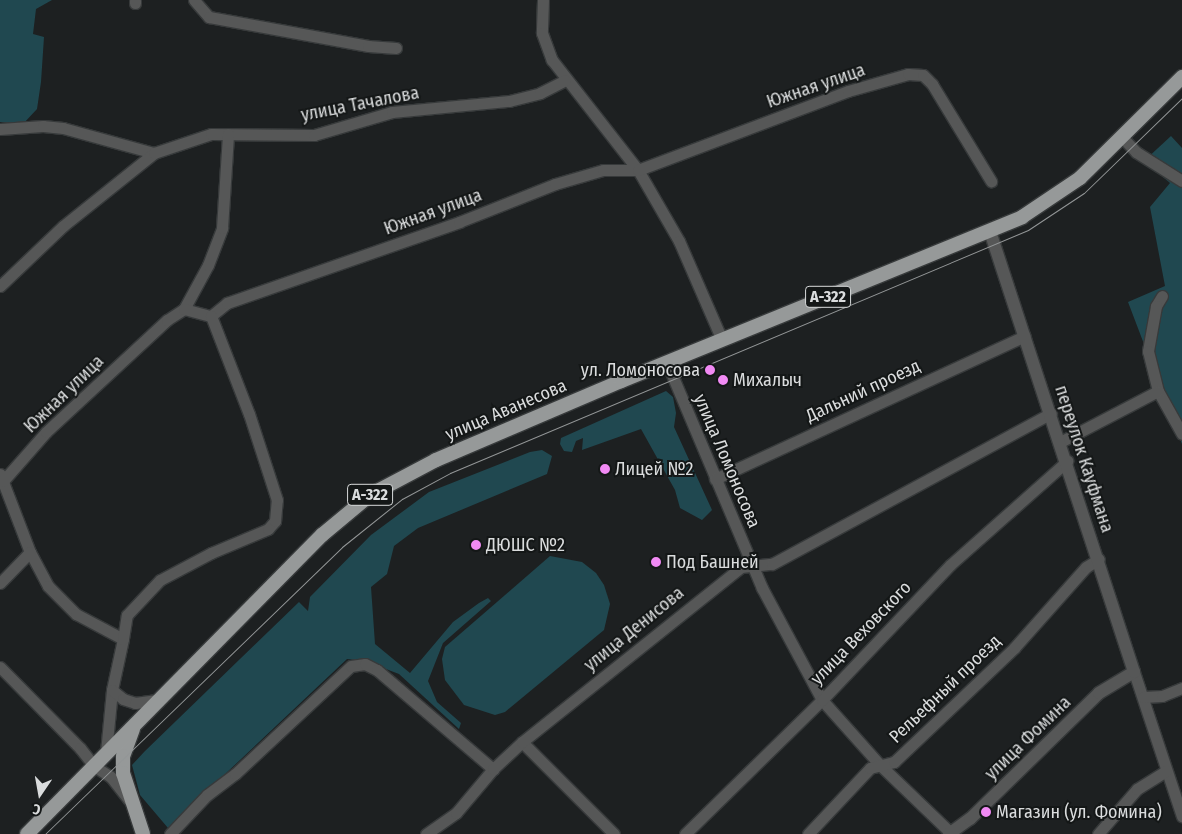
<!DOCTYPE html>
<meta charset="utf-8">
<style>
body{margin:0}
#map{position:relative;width:1182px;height:834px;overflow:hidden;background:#1d2021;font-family:"Fira Sans Condensed",sans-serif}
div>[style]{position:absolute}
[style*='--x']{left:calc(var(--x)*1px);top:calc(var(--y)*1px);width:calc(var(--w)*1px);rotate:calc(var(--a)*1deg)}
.green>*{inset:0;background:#204850}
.roads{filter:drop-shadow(1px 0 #373a3b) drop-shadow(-1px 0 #373a3b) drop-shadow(0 1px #373a3b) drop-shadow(0 -1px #373a3b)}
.minor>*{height:11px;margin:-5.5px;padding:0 5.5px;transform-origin:5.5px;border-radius:5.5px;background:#565757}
.tertiary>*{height:12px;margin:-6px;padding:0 6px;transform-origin:6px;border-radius:6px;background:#565757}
.trunk>*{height:14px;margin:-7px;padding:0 7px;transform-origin:7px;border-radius:7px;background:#969999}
.tram>*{height:1px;margin:-0.5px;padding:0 0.5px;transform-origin:0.5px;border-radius:0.5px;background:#939697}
.dots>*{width:14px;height:14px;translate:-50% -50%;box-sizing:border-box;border:2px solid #141717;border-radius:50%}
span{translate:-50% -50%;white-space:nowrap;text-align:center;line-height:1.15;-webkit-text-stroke:4px #141717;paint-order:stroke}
.shield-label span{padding:1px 4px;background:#141717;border:1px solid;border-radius:4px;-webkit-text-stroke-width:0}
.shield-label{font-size:16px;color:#dadcdd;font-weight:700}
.street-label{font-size:18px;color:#dadcdd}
.poi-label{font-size:18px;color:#dadcdd}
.right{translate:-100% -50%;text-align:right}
.left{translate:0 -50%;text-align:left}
.north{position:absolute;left:15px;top:769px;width:50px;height:50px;-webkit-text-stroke:4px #141717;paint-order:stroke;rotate:192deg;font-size:14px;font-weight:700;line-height:20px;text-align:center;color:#dadcdd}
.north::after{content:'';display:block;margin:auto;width:18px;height:22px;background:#dadcdd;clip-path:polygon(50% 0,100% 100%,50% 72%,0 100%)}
</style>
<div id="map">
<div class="green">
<i style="clip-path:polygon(0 0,52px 0,36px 9px,33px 34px,44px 37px,41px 82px,37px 109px,23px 124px,0 122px)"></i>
<i style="clip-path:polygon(1171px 136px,1182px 148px,1182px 444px,1128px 302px,1165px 286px,1150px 207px,1170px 183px,1144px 161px)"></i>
<i style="clip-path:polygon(666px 391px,673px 397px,676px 413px,674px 427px,712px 510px,702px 520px,680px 508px,675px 490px,641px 429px,582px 450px,583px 438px,576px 441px,572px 452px,564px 451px,560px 444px,561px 438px)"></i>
<i style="clip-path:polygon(542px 450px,552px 456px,547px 474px,418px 528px,394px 546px,387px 574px,371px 587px,375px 644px,410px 673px,453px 622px,479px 603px,488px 598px,491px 601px,443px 643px,428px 681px,437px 702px,461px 723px,459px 729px,399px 674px,365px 661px,347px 659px,168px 828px,140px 795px,132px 765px,145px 751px,299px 602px,308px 611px,310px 597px,371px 535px,429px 492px,530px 452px)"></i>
<i style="clip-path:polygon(550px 556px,582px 562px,596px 573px,604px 585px,610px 604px,604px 630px,505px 712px,495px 715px,464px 705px,445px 680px,442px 659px,445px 647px)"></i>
</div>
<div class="roads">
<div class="minor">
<i style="--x:194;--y:0;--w:23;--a:49"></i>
<i style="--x:209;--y:17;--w:162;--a:10.3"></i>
<i style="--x:368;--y:46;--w:28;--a:4"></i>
<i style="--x:543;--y:0;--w:33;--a:92"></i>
<i style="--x:542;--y:33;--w:29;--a:70"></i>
<i style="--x:552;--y:60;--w:140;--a:52"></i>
<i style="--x:638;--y:170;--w:82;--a:60"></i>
<i style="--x:679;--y:241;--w:108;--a:66.5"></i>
<i style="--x:135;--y:3;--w:3;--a:-90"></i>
<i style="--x:0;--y:129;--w:43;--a:-4"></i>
<i style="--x:43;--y:126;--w:20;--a:6"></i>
<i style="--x:63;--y:128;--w:94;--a:15.4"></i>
<i style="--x:1122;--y:137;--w:21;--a:47"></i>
<i style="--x:1136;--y:152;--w:54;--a:32.2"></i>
<i style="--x:0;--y:286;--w:87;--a:-43.6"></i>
<i style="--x:63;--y:226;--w:117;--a:-38.7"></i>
<i style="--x:154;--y:153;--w:60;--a:-18.4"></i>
<i style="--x:211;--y:134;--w:103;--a:0.6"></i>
<i style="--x:314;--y:135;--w:81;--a:-16.4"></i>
<i style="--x:392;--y:112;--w:118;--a:-5.4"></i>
<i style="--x:509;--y:101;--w:32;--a:-14"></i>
<i style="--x:540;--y:93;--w:28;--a:-27"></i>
<i style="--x:1162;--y:296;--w:12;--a:121"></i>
<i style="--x:1156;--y:306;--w:46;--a:100.1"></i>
<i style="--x:1148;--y:351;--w:41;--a:76"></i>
<i style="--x:1158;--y:391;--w:49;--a:60.8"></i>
<i style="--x:184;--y:309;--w:50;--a:-61.4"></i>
<i style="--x:208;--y:265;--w:40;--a:-69"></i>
<i style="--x:222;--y:228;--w:94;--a:-86.3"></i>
<i style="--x:667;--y:363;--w:244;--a:67.1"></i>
<i style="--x:762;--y:588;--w:127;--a:61.8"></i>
<i style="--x:822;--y:700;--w:86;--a:48.3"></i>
<i style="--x:879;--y:764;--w:101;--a:43.8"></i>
<i style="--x:1060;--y:442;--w:110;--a:-27.5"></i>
<i style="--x:0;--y:474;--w:84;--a:69"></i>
<i style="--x:30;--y:552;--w:38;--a:62"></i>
<i style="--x:48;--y:586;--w:40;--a:45"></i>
<i style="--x:76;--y:614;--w:53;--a:28"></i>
<i style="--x:123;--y:639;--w:52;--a:102.2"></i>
<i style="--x:112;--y:690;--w:62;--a:95.5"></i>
<i style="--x:715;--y:479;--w:341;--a:-24.8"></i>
<i style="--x:3;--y:481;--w:65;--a:-48.7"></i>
<i style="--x:46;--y:432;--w:165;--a:-42.8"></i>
<i style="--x:167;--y:320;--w:20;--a:-33"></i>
<i style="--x:184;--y:309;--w:28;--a:15"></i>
<i style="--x:211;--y:316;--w:21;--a:-39"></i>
<i style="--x:227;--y:303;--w:246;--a:-19.2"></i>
<i style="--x:459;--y:222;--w:103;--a:-21.6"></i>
<i style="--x:555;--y:184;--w:50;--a:-16.3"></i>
<i style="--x:603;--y:170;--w:35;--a:0"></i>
<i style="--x:638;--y:170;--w:224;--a:-20.6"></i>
<i style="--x:848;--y:91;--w:62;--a:-15.8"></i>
<i style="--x:908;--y:74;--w:15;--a:4"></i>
<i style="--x:923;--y:75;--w:13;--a:45"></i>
<i style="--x:932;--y:84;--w:114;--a:58.7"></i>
<i style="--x:0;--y:583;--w:43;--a:-45.9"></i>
<i style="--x:123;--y:639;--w:24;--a:-81"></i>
<i style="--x:127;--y:615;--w:48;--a:-46.7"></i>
<i style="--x:160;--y:580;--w:58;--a:-27.9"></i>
<i style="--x:211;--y:553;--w:62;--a:-22.8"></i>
<i style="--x:268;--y:529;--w:11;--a:-49"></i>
<i style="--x:275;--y:521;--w:21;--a:-85"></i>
<i style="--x:277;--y:500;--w:90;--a:-108"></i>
<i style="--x:249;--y:414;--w:105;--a:-111.2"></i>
<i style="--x:0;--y:667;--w:114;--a:45.4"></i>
<i style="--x:80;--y:748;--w:23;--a:52"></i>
<i style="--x:94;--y:766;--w:20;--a:33"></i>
<i style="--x:111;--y:777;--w:29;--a:52"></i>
<i style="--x:1134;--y:672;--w:152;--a:71.6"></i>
<i style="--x:112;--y:690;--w:14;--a:39"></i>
<i style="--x:123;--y:699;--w:13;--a:18"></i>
<i style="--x:135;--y:703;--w:22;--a:-8"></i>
<i style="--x:1143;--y:697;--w:19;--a:-3"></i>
<i style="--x:1162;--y:696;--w:22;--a:-22"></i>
<i style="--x:522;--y:742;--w:130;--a:45"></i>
<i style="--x:170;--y:834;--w:54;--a:-46.5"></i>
<i style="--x:207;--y:795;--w:35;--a:-37"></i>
<i style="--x:235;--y:774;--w:158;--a:-43"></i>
<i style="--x:351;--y:666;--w:14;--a:-8"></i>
<i style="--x:365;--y:664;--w:13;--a:27"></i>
<i style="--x:377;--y:670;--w:153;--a:40.5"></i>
<i style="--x:426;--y:834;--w:37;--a:-35"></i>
<i style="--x:456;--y:813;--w:57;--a:-49.9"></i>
<i style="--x:493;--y:769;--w:40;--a:-43"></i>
<i style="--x:522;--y:742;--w:280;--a:-38.6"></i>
<i style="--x:741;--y:567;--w:31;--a:-6"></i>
<i style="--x:772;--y:564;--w:317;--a:-28.4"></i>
<i style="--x:685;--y:834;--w:192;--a:-44.4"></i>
<i style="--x:822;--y:700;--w:186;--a:-46.5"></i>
<i style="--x:950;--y:565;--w:157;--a:-41.6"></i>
<i style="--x:808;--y:834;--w:91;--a:-46.8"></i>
<i style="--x:870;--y:768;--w:25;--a:-14"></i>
<i style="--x:894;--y:762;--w:166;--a:-43.5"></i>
<i style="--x:1014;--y:648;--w:108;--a:-48.4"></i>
<i style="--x:1086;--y:567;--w:15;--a:-32"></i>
<i style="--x:1098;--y:834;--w:60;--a:-49.1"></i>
<i style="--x:1137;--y:789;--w:34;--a:-32"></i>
</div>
<div class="tertiary">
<i style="--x:949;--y:834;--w:26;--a:-36"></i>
<i style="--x:970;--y:819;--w:180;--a:-44.3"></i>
<i style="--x:1099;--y:693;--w:41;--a:-31"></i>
<i style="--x:1134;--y:672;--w:463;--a:-108.1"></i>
</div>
<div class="trunk">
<i style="--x:133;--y:729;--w:29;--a:110"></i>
<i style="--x:123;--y:756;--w:17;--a:90"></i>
<i style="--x:123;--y:773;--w:64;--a:71.8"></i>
<i style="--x:27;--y:834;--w:420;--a:-45.4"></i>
<i style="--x:322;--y:535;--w:62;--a:-39.8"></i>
<i style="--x:370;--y:495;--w:75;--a:-27.9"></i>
<i style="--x:436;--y:460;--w:201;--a:-23.1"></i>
<i style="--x:621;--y:381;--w:433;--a:-22.2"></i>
<i style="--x:1022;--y:217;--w:70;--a:-33.9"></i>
<i style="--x:1080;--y:178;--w:144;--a:-44.7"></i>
</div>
</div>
<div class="tram">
<i style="--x:45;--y:834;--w:413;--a:-44"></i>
<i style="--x:342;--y:547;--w:77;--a:-38.7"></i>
<i style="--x:402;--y:499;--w:55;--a:-28.4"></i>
<i style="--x:450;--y:473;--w:627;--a:-22.8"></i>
<i style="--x:1028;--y:230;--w:67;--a:-33.5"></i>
<i style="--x:1084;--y:193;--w:136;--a:-44.1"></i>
</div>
<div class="dots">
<i style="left:710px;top:370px;background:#f18af4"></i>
<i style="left:723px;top:380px;background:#f18af4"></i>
<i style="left:605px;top:469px;background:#f18af4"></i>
<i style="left:476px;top:545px;background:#f18af4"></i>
<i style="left:656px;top:562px;background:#f18af4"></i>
<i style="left:986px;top:812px;background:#f18af4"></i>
</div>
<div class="shield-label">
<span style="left:828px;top:297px">А-322</span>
<span style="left:370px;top:495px">А-322</span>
</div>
<div class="street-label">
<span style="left:816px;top:86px;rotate:-19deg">Южная улица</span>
<span style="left:360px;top:104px;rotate:-11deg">улица Тачалова</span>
<span style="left:433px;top:212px;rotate:-20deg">Южная улица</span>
<span style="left:863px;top:391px;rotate:-25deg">Дальний проезд</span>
<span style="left:64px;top:394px;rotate:-44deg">Южная улица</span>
<span style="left:506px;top:410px;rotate:-23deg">улица Аванесова</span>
<span style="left:1084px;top:459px;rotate:72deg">переулок Кауфмана</span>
<span style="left:727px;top:461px;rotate:67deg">улица Ломоносова</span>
<span style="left:634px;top:629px;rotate:-39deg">улица Денисова</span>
<span style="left:861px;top:633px;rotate:-46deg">улица Веховского</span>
<span style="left:945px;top:689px;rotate:-44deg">Рельефный проезд</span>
<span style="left:1028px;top:738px;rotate:-44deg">улица Фомина</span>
</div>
<div class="poi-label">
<span class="right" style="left:700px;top:370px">ул. Ломоносова</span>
<span class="left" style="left:733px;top:380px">Михалыч</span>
<span class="left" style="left:615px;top:469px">Лицей №2</span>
<span class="left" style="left:486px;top:545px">ДЮШС №2</span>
<span class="left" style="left:666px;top:562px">Под Башней</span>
<span class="left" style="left:996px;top:812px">Магазин (ул. Фомина)</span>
</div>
<div class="north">С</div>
</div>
